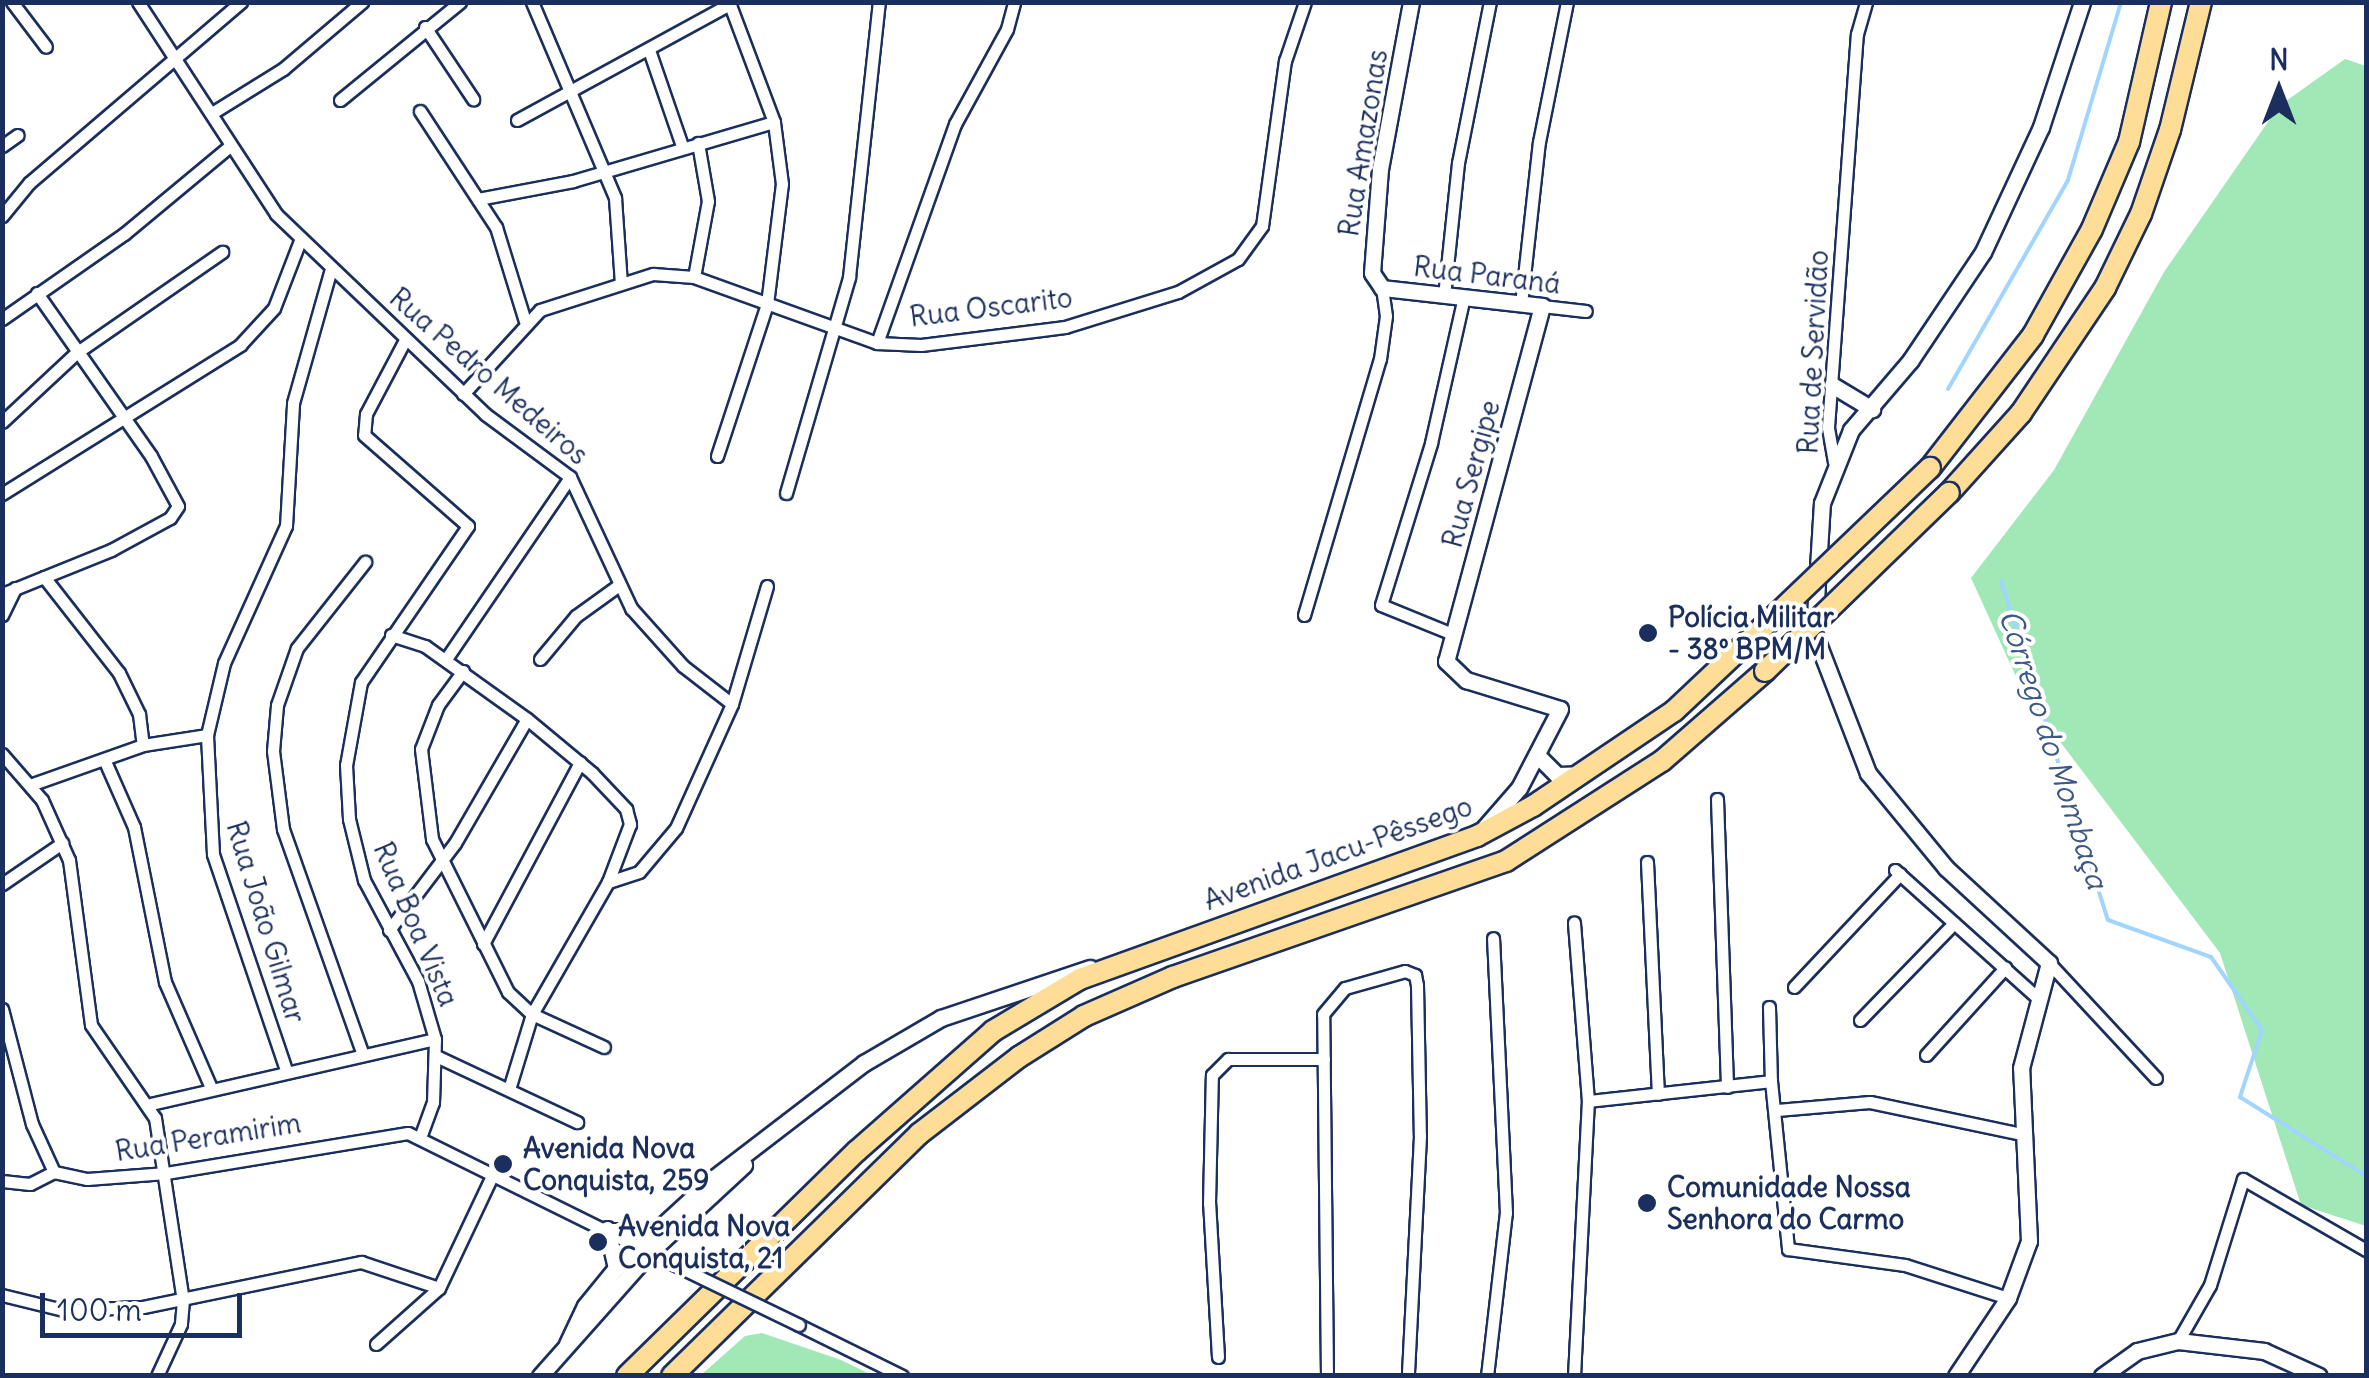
<!DOCTYPE html>
<meta charset="utf-8">
<style>
body{margin:0}
#map{position:relative;width:2369px;height:1378px;overflow:hidden;background:#fff;font-family:Delius,sans-serif}
div>[style]{position:absolute}
[style*='--x']{left:calc(var(--x)*1px);top:calc(var(--y)*1px);width:calc(var(--w)*1px);rotate:calc(var(--a)*1deg)}
.green>*{inset:0;background:#a0e8b5}
.stream>*{height:4px;margin:-2px;padding:0 2px;transform-origin:2px;border-radius:2px;background:#a1d5ff}
.roads{filter:drop-shadow(2px 0 #1b2f5e) drop-shadow(-2px 0 #1b2f5e) drop-shadow(0 2px #1b2f5e) drop-shadow(0 -2px #1b2f5e)}
.street>*{height:11px;margin:-5.5px;padding:0 5.5px;transform-origin:5.5px;border-radius:5.5px;background:#fff}
.secondary>*{height:15px;margin:-7.5px;padding:0 7.5px;transform-origin:7.5px;border-radius:7.5px;background:#fff}
.highway>*{height:20px;margin:-10px;padding:0 10px;transform-origin:10px;border-radius:10px;background:#fedd96}
.bridges{filter:drop-shadow(2px 0 #1b2f5e) drop-shadow(-2px 0 #1b2f5e) drop-shadow(0 2px #1b2f5e) drop-shadow(0 -2px #1b2f5e)}
.street-bridge>*{height:11px;margin:-5.5px;padding:0 5.5px;transform-origin:5.5px;border-radius:5.5px;background:#fff}
.highway-bridge>*{height:20px;margin:-10px;padding:0 10px;transform-origin:10px;border-radius:10px;background:#fedd96}
.dots>*{width:28px;height:28px;translate:-50% -50%;box-sizing:border-box;border:5px solid #fff;border-radius:50%}
span{translate:-50% -50%;white-space:nowrap;text-align:center;line-height:1.15;-webkit-text-stroke:8px #fff;paint-order:stroke}
.street-label{font-size:28px;color:#1b2f5e}
.poi-label{font-size:28px;color:#1b2f5e;font-weight:700}
.left{translate:0 -50%;text-align:left}
.water-label{font-size:30px;color:#3c5886;font-style:italic}
.frame{position:absolute;inset:0;border:5px solid #1b2f5e;pointer-events:none}
.north{position:absolute;left:2229px;top:40px;width:100px;height:100px;-webkit-text-stroke:8px #fff;paint-order:stroke;rotate:0deg;font-size:28px;font-weight:700;line-height:40px;text-align:center;color:#1b2f5e}
.north::after{content:'';display:block;margin:auto;width:35px;height:45px;background:#1b2f5e;clip-path:polygon(50% 0,100% 100%,50% 72%,0 100%)}
.scale{position:absolute;left:40px;top:1293px;width:202px;height:45px;box-sizing:border-box;border:5px solid #1b2f5e;border-top:0;padding-left:12px;font-size:30px;line-height:35px;white-space:nowrap;color:#1b2f5e;-webkit-text-stroke:8px #fff;paint-order:stroke}
</style>
<div id="map">
<div class="green">
<i style="clip-path:polygon(2345px 59px,2366px 66px,2366px 1226px,2301px 1205px,2220px 953px,2024px 694px,1971px 578px,2054px 470px,2164px 272px,2279px 106px)"></i>
<i style="clip-path:polygon(762px 1333px,841px 1360px,872px 1375px,701px 1375px,745px 1336px)"></i>
</div>
<div class="stream">
<i style="--x:1948;--y:389;--w:241;--a:-60.1"></i>
<i style="--x:2068;--y:180;--w:186;--a:-73.4"></i>
<i style="--x:2001;--y:581;--w:355;--a:72.5"></i>
<i style="--x:2108;--y:920;--w:109;--a:19.8"></i>
<i style="--x:2211;--y:957;--w:89;--a:55.1"></i>
<i style="--x:2262;--y:1030;--w:71;--a:108.2"></i>
<i style="--x:2240;--y:1097;--w:149;--a:32.1"></i>
</div>
<div class="roads">
<div class="street">
<i style="--x:12;--y:2;--w:56;--a:52.9"></i>
<i style="--x:138;--y:2;--w:253;--a:56.9"></i>
<i style="--x:276;--y:214;--w:289;--a:43.7"></i>
<i style="--x:485;--y:414;--w:106;--a:36.5"></i>
<i style="--x:570;--y:477;--w:145;--a:65"></i>
<i style="--x:631;--y:608;--w:78;--a:48.1"></i>
<i style="--x:683;--y:666;--w:62;--a:37.8"></i>
<i style="--x:732;--y:704;--w:136;--a:114.3"></i>
<i style="--x:676;--y:828;--w:57;--a:130.1"></i>
<i style="--x:639;--y:872;--w:33;--a:162"></i>
<i style="--x:532;--y:2;--w:213;--a:67"></i>
<i style="--x:615;--y:198;--w:85;--a:86"></i>
<i style="--x:425;--y:27;--w:87;--a:56.3"></i>
<i style="--x:649;--y:50;--w:102;--a:71"></i>
<i style="--x:340;--y:100;--w:155;--a:-39.2"></i>
<i style="--x:420;--y:111;--w:139;--a:56.8"></i>
<i style="--x:496;--y:227;--w:98;--a:72.9"></i>
<i style="--x:212;--y:113;--w:84;--a:-31.8"></i>
<i style="--x:283;--y:69;--w:104;--a:-40.3"></i>
<i style="--x:517;--y:120;--w:243;--a:-28.6"></i>
<i style="--x:2;--y:146;--w:19;--a:-35"></i>
<i style="--x:478;--y:199;--w:97;--a:-10.7"></i>
<i style="--x:573;--y:181;--w:209;--a:-16.4"></i>
<i style="--x:2;--y:216;--w:43;--a:-50.7"></i>
<i style="--x:29;--y:183;--w:279;--a:-40.5"></i>
<i style="--x:694;--y:277;--w:77;--a:-79.6"></i>
<i style="--x:708;--y:201;--w:59;--a:-99.8"></i>
<i style="--x:1444;--y:296;--w:134;--a:-84"></i>
<i style="--x:1458;--y:163;--w:164;--a:-78.8"></i>
<i style="--x:1521;--y:304;--w:163;--a:-83.7"></i>
<i style="--x:1539;--y:142;--w:143;--a:-78.7"></i>
<i style="--x:1542;--y:306;--w:44;--a:6.5"></i>
<i style="--x:2;--y:319;--w:149;--a:-34.9"></i>
<i style="--x:124;--y:234;--w:138;--a:-39.7"></i>
<i style="--x:405;--y:340;--w:84;--a:117.8"></i>
<i style="--x:366;--y:414;--w:21;--a:95"></i>
<i style="--x:364;--y:435;--w:138;--a:41.2"></i>
<i style="--x:468;--y:526;--w:189;--a:124.4"></i>
<i style="--x:361;--y:682;--w:84;--a:100.2"></i>
<i style="--x:346;--y:765;--w:54;--a:86.8"></i>
<i style="--x:349;--y:819;--w:63;--a:76.2"></i>
<i style="--x:364;--y:880;--w:115;--a:61.9"></i>
<i style="--x:418;--y:981;--w:60;--a:73.7"></i>
<i style="--x:435;--y:1039;--w:63;--a:91.8"></i>
<i style="--x:433;--y:1102;--w:35;--a:110"></i>
<i style="--x:877;--y:343;--w:232;--a:-70.4"></i>
<i style="--x:955;--y:124;--w:108;--a:-61.3"></i>
<i style="--x:1007;--y:29;--w:28;--a:-75"></i>
<i style="--x:463;--y:394;--w:114;--a:-47.5"></i>
<i style="--x:540;--y:310;--w:119;--a:-17.7"></i>
<i style="--x:653;--y:274;--w:41;--a:4.2"></i>
<i style="--x:694;--y:277;--w:195;--a:19.8"></i>
<i style="--x:877;--y:343;--w:44;--a:2.6"></i>
<i style="--x:921;--y:345;--w:145;--a:-7.1"></i>
<i style="--x:1065;--y:327;--w:118;--a:-17.2"></i>
<i style="--x:1178;--y:292;--w:68;--a:-28.8"></i>
<i style="--x:1238;--y:259;--w:41;--a:-54"></i>
<i style="--x:1262;--y:226;--w:167;--a:-82.1"></i>
<i style="--x:1285;--y:61;--w:62;--a:-71.3"></i>
<i style="--x:2;--y:422;--w:101;--a:-43"></i>
<i style="--x:76;--y:353;--w:178;--a:-34.7"></i>
<i style="--x:717;--y:456;--w:160;--a:-71.8"></i>
<i style="--x:767;--y:304;--w:121;--a:-82.9"></i>
<i style="--x:782;--y:184;--w:63;--a:-97.4"></i>
<i style="--x:774;--y:122;--w:128;--a:-110.6"></i>
<i style="--x:1834;--y:462;--w:36;--a:-100"></i>
<i style="--x:1828;--y:427;--w:394;--a:-85.8"></i>
<i style="--x:1857;--y:34;--w:33;--a:-74"></i>
<i style="--x:786;--y:493;--w:225;--a:-73.7"></i>
<i style="--x:849;--y:277;--w:277;--a:-83.8"></i>
<i style="--x:2;--y:494;--w:281;--a:-32"></i>
<i style="--x:240;--y:345;--w:50;--a:-47.4"></i>
<i style="--x:274;--y:308;--w:75;--a:-68.9"></i>
<i style="--x:44;--y:577;--w:122;--a:52"></i>
<i style="--x:119;--y:673;--w:46;--a:64"></i>
<i style="--x:139;--y:714;--w:31;--a:83"></i>
<i style="--x:2;--y:594;--w:118;--a:-22"></i>
<i style="--x:111;--y:550;--w:67;--a:-28.5"></i>
<i style="--x:170;--y:518;--w:14;--a:-56"></i>
<i style="--x:178;--y:506;--w:57;--a:-118.4"></i>
<i style="--x:151;--y:456;--w:199;--a:-125"></i>
<i style="--x:2;--y:615;--w:30;--a:-64"></i>
<i style="--x:1304;--y:615;--w:267;--a:-73.5"></i>
<i style="--x:1380;--y:359;--w:43;--a:-82.1"></i>
<i style="--x:1386;--y:316;--w:28;--a:-98"></i>
<i style="--x:1450;--y:633;--w:74;--a:-157.9"></i>
<i style="--x:1381;--y:605;--w:170;--a:-72.8"></i>
<i style="--x:1431;--y:443;--w:146;--a:-77.3"></i>
<i style="--x:391;--y:635;--w:36;--a:18"></i>
<i style="--x:425;--y:646;--w:125;--a:35.6"></i>
<i style="--x:527;--y:719;--w:85;--a:39.7"></i>
<i style="--x:592;--y:773;--w:50;--a:46.6"></i>
<i style="--x:626;--y:809;--w:16;--a:75"></i>
<i style="--x:630;--y:824;--w:62;--a:110.8"></i>
<i style="--x:608;--y:882;--w:152;--a:119.9"></i>
<i style="--x:532;--y:1014;--w:78;--a:107"></i>
<i style="--x:446;--y:659;--w:220;--a:-55.7"></i>
<i style="--x:540;--y:659;--w:56;--a:-50.1"></i>
<i style="--x:576;--y:616;--w:53;--a:-35.8"></i>
<i style="--x:463;--y:671;--w:42;--a:126.3"></i>
<i style="--x:438;--y:705;--w:47;--a:111.1"></i>
<i style="--x:421;--y:749;--w:91;--a:83"></i>
<i style="--x:432;--y:839;--w:171;--a:63.6"></i>
<i style="--x:508;--y:992;--w:33;--a:43"></i>
<i style="--x:532;--y:1014;--w:79;--a:24.6"></i>
<i style="--x:732;--y:704;--w:123;--a:-73.5"></i>
<i style="--x:2;--y:754;--w:61;--a:49"></i>
<i style="--x:42;--y:800;--w:66;--a:65.8"></i>
<i style="--x:69;--y:860;--w:166;--a:82.4"></i>
<i style="--x:91;--y:1025;--w:113;--a:55.5"></i>
<i style="--x:155;--y:1118;--w:184;--a:81.3"></i>
<i style="--x:183;--y:1300;--w:24;--a:95"></i>
<i style="--x:181;--y:1324;--w:57;--a:114.8"></i>
<i style="--x:104;--y:759;--w:74;--a:66.2"></i>
<i style="--x:134;--y:827;--w:158;--a:78.7"></i>
<i style="--x:165;--y:982;--w:116;--a:66.5"></i>
<i style="--x:30;--y:785;--w:120;--a:-19.5"></i>
<i style="--x:143;--y:745;--w:65;--a:-8.9"></i>
<i style="--x:1717;--y:799;--w:288;--a:88"></i>
<i style="--x:1647;--y:862;--w:232;--a:87.3"></i>
<i style="--x:1895;--y:870;--w:193;--a:41.9"></i>
<i style="--x:2;--y:884;--w:73;--a:-34.3"></i>
<i style="--x:389;--y:930;--w:109;--a:-52.8"></i>
<i style="--x:455;--y:843;--w:143;--a:-59.9"></i>
<i style="--x:483;--y:944;--w:206;--a:-61.9"></i>
<i style="--x:2049;--y:963;--w:157;--a:47.1"></i>
<i style="--x:1794;--y:987;--w:155;--a:-46.8"></i>
<i style="--x:1769;--y:1007;--w:74;--a:88.5"></i>
<i style="--x:2;--y:1009;--w:119;--a:75.4"></i>
<i style="--x:32;--y:1124;--w:53;--a:65.4"></i>
<i style="--x:54;--y:1172;--w:34;--a:12"></i>
<i style="--x:87;--y:1179;--w:79;--a:-4.3"></i>
<i style="--x:166;--y:1173;--w:245;--a:-9.4"></i>
<i style="--x:408;--y:1133;--w:293;--a:26.3"></i>
<i style="--x:1860;--y:1020;--w:135;--a:-45.9"></i>
<i style="--x:363;--y:1055;--w:240;--a:-109.5"></i>
<i style="--x:283;--y:829;--w:79;--a:-97.3"></i>
<i style="--x:273;--y:751;--w:46;--a:-85"></i>
<i style="--x:277;--y:705;--w:60;--a:-70.7"></i>
<i style="--x:297;--y:648;--w:110;--a:-51.7"></i>
<i style="--x:1926;--y:1055;--w:118;--a:-47.8"></i>
<i style="--x:436;--y:1056;--w:156;--a:25.1"></i>
<i style="--x:286;--y:1070;--w:228;--a:-108.7"></i>
<i style="--x:213;--y:854;--w:119;--a:-92.9"></i>
<i style="--x:207;--y:735;--w:74;--a:-76.7"></i>
<i style="--x:224;--y:663;--w:150;--a:-65.7"></i>
<i style="--x:286;--y:526;--w:123;--a:-86.7"></i>
<i style="--x:293;--y:403;--w:139;--a:-74.2"></i>
<i style="--x:1588;--y:1101;--w:184;--a:-6.2"></i>
<i style="--x:1771;--y:1081;--w:169;--a:84.2"></i>
<i style="--x:1788;--y:1249;--w:118;--a:7.8"></i>
<i style="--x:1905;--y:1265;--w:108;--a:17.8"></i>
<i style="--x:151;--y:1104;--w:291;--a:-12.9"></i>
<i style="--x:1777;--y:1110;--w:93;--a:-4.9"></i>
<i style="--x:1870;--y:1102;--w:159;--a:11.9"></i>
<i style="--x:2;--y:1181;--w:28;--a:6"></i>
<i style="--x:30;--y:1184;--w:27;--a:-27"></i>
<i style="--x:2;--y:1295;--w:63;--a:13.8"></i>
<i style="--x:63;--y:1310;--w:80;--a:-2.1"></i>
<i style="--x:143;--y:1307;--w:223;--a:-11.7"></i>
<i style="--x:361;--y:1262;--w:82;--a:18.4"></i>
<i style="--x:799;--y:1325;--w:115;--a:26.3"></i>
<i style="--x:2178;--y:1341;--w:64;--a:-60.3"></i>
<i style="--x:2210;--y:1285;--w:111;--a:-72.7"></i>
<i style="--x:2243;--y:1179;--w:142;--a:30"></i>
<i style="--x:376;--y:1344;--w:84;--a:-41.6"></i>
<i style="--x:439;--y:1288;--w:126;--a:-64.7"></i>
<i style="--x:1218;--y:1357;--w:154;--a:-93.3"></i>
<i style="--x:1209;--y:1203;--w:128;--a:-88.7"></i>
<i style="--x:1212;--y:1075;--w:23;--a:-45"></i>
<i style="--x:1228;--y:1059;--w:96;--a:0"></i>
<i style="--x:1327;--y:1376;--w:362;--a:-90.6"></i>
<i style="--x:1323;--y:1014;--w:34;--a:-50"></i>
<i style="--x:1345;--y:988;--w:62;--a:-15.8"></i>
<i style="--x:1405;--y:971;--w:11;--a:22"></i>
<i style="--x:1415;--y:975;--w:10;--a:79"></i>
<i style="--x:1417;--y:985;--w:151;--a:88.9"></i>
<i style="--x:1420;--y:1136;--w:240;--a:92.9"></i>
<i style="--x:1487;--y:1376;--w:164;--a:-83.4"></i>
<i style="--x:1506;--y:1213;--w:275;--a:-92.7"></i>
<i style="--x:1574;--y:1376;--w:275;--a:-87.1"></i>
<i style="--x:1588;--y:1101;--w:179;--a:-94.5"></i>
</div>
<div class="secondary">
<i style="--x:1411;--y:2;--w:170;--a:100.5"></i>
<i style="--x:1380;--y:169;--w:104;--a:94.4"></i>
<i style="--x:1372;--y:273;--w:18;--a:56"></i>
<i style="--x:1382;--y:288;--w:161;--a:6.4"></i>
<i style="--x:1542;--y:306;--w:368;--a:105.1"></i>
<i style="--x:1446;--y:661;--w:28;--a:44"></i>
<i style="--x:1466;--y:680;--w:98;--a:17.1"></i>
<i style="--x:1560;--y:709;--w:89;--a:117.4"></i>
<i style="--x:1519;--y:788;--w:52;--a:131.1"></i>
<i style="--x:1832;--y:385;--w:47;--a:31"></i>
<i style="--x:1538;--y:756;--w:27;--a:45"></i>
<i style="--x:1557;--y:775;--w:25;--a:-2"></i>
<i style="--x:607;--y:1229;--w:40;--a:77"></i>
<i style="--x:611;--y:1231;--w:45;--a:0"></i>
<i style="--x:567;--y:1344;--w:42;--a:-64.7"></i>
<i style="--x:585;--y:1306;--w:49;--a:-50.8"></i>
<i style="--x:616;--y:1268;--w:133;--a:-42.6"></i>
<i style="--x:714;--y:1178;--w:189;--a:-37.5"></i>
<i style="--x:864;--y:1063;--w:89;--a:-30.3"></i>
<i style="--x:941;--y:1018;--w:157;--a:-18.6"></i>
<i style="--x:540;--y:1376;--w:167;--a:-48.4"></i>
<i style="--x:651;--y:1251;--w:127;--a:-42.8"></i>
<i style="--x:1956;--y:1376;--w:94;--a:-56.3"></i>
<i style="--x:2008;--y:1298;--w:61;--a:-69.8"></i>
<i style="--x:2029;--y:1241;--w:173;--a:-92.6"></i>
<i style="--x:2021;--y:1068;--w:109;--a:-75.1"></i>
<i style="--x:2049;--y:963;--w:140;--a:-137.3"></i>
<i style="--x:1946;--y:868;--w:123;--a:-129.4"></i>
<i style="--x:1868;--y:773;--w:150;--a:-111.1"></i>
<i style="--x:1814;--y:633;--w:130;--a:-86.5"></i>
<i style="--x:1822;--y:503;--w:79;--a:-68.3"></i>
<i style="--x:1851;--y:430;--w:91;--a:-49.5"></i>
<i style="--x:1910;--y:361;--w:131;--a:-56.2"></i>
<i style="--x:1983;--y:252;--w:138;--a:-65.1"></i>
<i style="--x:2041;--y:127;--w:132;--a:-71.8"></i>
<i style="--x:2102;--y:1376;--w:43;--a:-35.5"></i>
<i style="--x:2137;--y:1351;--w:42;--a:-13.7"></i>
<i style="--x:2178;--y:1341;--w:87;--a:6.6"></i>
<i style="--x:2264;--y:1351;--w:60;--a:24.4"></i>
</div>
<div class="highway">
<i style="--x:1930;--y:468;--w:168;--a:-52.2"></i>
<i style="--x:2033;--y:335;--w:121;--a:-60.9"></i>
<i style="--x:2092;--y:229;--w:95;--a:-67"></i>
<i style="--x:2129;--y:142;--w:144;--a:-77.1"></i>
<i style="--x:1949;--y:493;--w:108;--a:-48"></i>
<i style="--x:2021;--y:413;--w:151;--a:-56.1"></i>
<i style="--x:2105;--y:288;--w:82;--a:-64.1"></i>
<i style="--x:2141;--y:214;--w:89;--a:-71"></i>
<i style="--x:2170;--y:130;--w:132;--a:-76.4"></i>
<i style="--x:627;--y:1376;--w:322;--a:-44.4"></i>
<i style="--x:857;--y:1151;--w:181;--a:-41.4"></i>
<i style="--x:993;--y:1031;--w:101;--a:-30.9"></i>
<i style="--x:1080;--y:979;--w:422;--a:-19.8"></i>
<i style="--x:1477;--y:836;--w:64;--a:-28.2"></i>
<i style="--x:1533;--y:806;--w:170;--a:-34"></i>
<i style="--x:1674;--y:711;--w:140;--a:-43.3"></i>
<i style="--x:672;--y:1376;--w:346;--a:-44.4"></i>
<i style="--x:919;--y:1134;--w:126;--a:-37.6"></i>
<i style="--x:1019;--y:1057;--w:77;--a:-32.2"></i>
<i style="--x:1084;--y:1016;--w:97;--a:-23.7"></i>
<i style="--x:1173;--y:977;--w:353;--a:-19.2"></i>
<i style="--x:1506;--y:861;--w:185;--a:-32.7"></i>
<i style="--x:1662;--y:761;--w:137;--a:-41.1"></i>
</div>
</div>
<div class="bridges">
<div class="street-bridge">
<i style="--x:671;--y:1263;--w:142;--a:25.8"></i>
</div>
<div class="highway-bridge">
<i style="--x:1776;--y:615;--w:213;--a:-43.7"></i>
<i style="--x:1765;--y:671;--w:256;--a:-44.1"></i>
</div>
</div>
<div class="dots">
<i style="left:1648px;top:633px;background:#1b2f5e"></i>
<i style="left:503px;top:1164px;background:#1b2f5e"></i>
<i style="left:1647px;top:1203px;background:#1b2f5e"></i>
<i style="left:598px;top:1242px;background:#1b2f5e"></i>
</div>
<div class="street-label">
<span style="left:1363px;top:143px;rotate:-81deg">Rua Amazonas</span>
<span style="left:1487px;top:275px;rotate:7deg">Rua Paraná</span>
<span style="left:991px;top:307px;rotate:-7deg">Rua Oscarito</span>
<span style="left:1813px;top:352px;rotate:-87deg">Rua de Servidão</span>
<span style="left:489px;top:376px;rotate:41deg">Rua Pedro Medeiros</span>
<span style="left:1471px;top:474px;rotate:-75deg">Rua Sergipe</span>
<span style="left:1338px;top:853px;rotate:-20deg">Avenida Jacu-Pêssego</span>
<span style="left:266px;top:922px;rotate:73deg">Rua João Gilmar</span>
<span style="left:416px;top:924px;rotate:67deg">Rua Boa Vista</span>
<span style="left:208px;top:1137px;rotate:-9deg">Rua Peramirim</span>
</div>
<div class="poi-label">
<span class="left" style="left:1668px;top:633px">Polícia Militar<br>- 38º BPM/M</span>
<span class="left" style="left:523px;top:1164px">Avenida Nova<br>Conquista, 259</span>
<span class="left" style="left:1667px;top:1203px">Comunidade Nossa<br>Senhora do Carmo</span>
<span class="left" style="left:618px;top:1242px">Avenida Nova<br>Conquista, 21</span>
</div>
<div class="water-label">
<span style="left:2054px;top:749px;rotate:72deg">Córrego do Mombaça</span>
</div>
<div class="frame"></div>
<div class="north">N</div>
<div class="scale">100 m</div>
</div>
